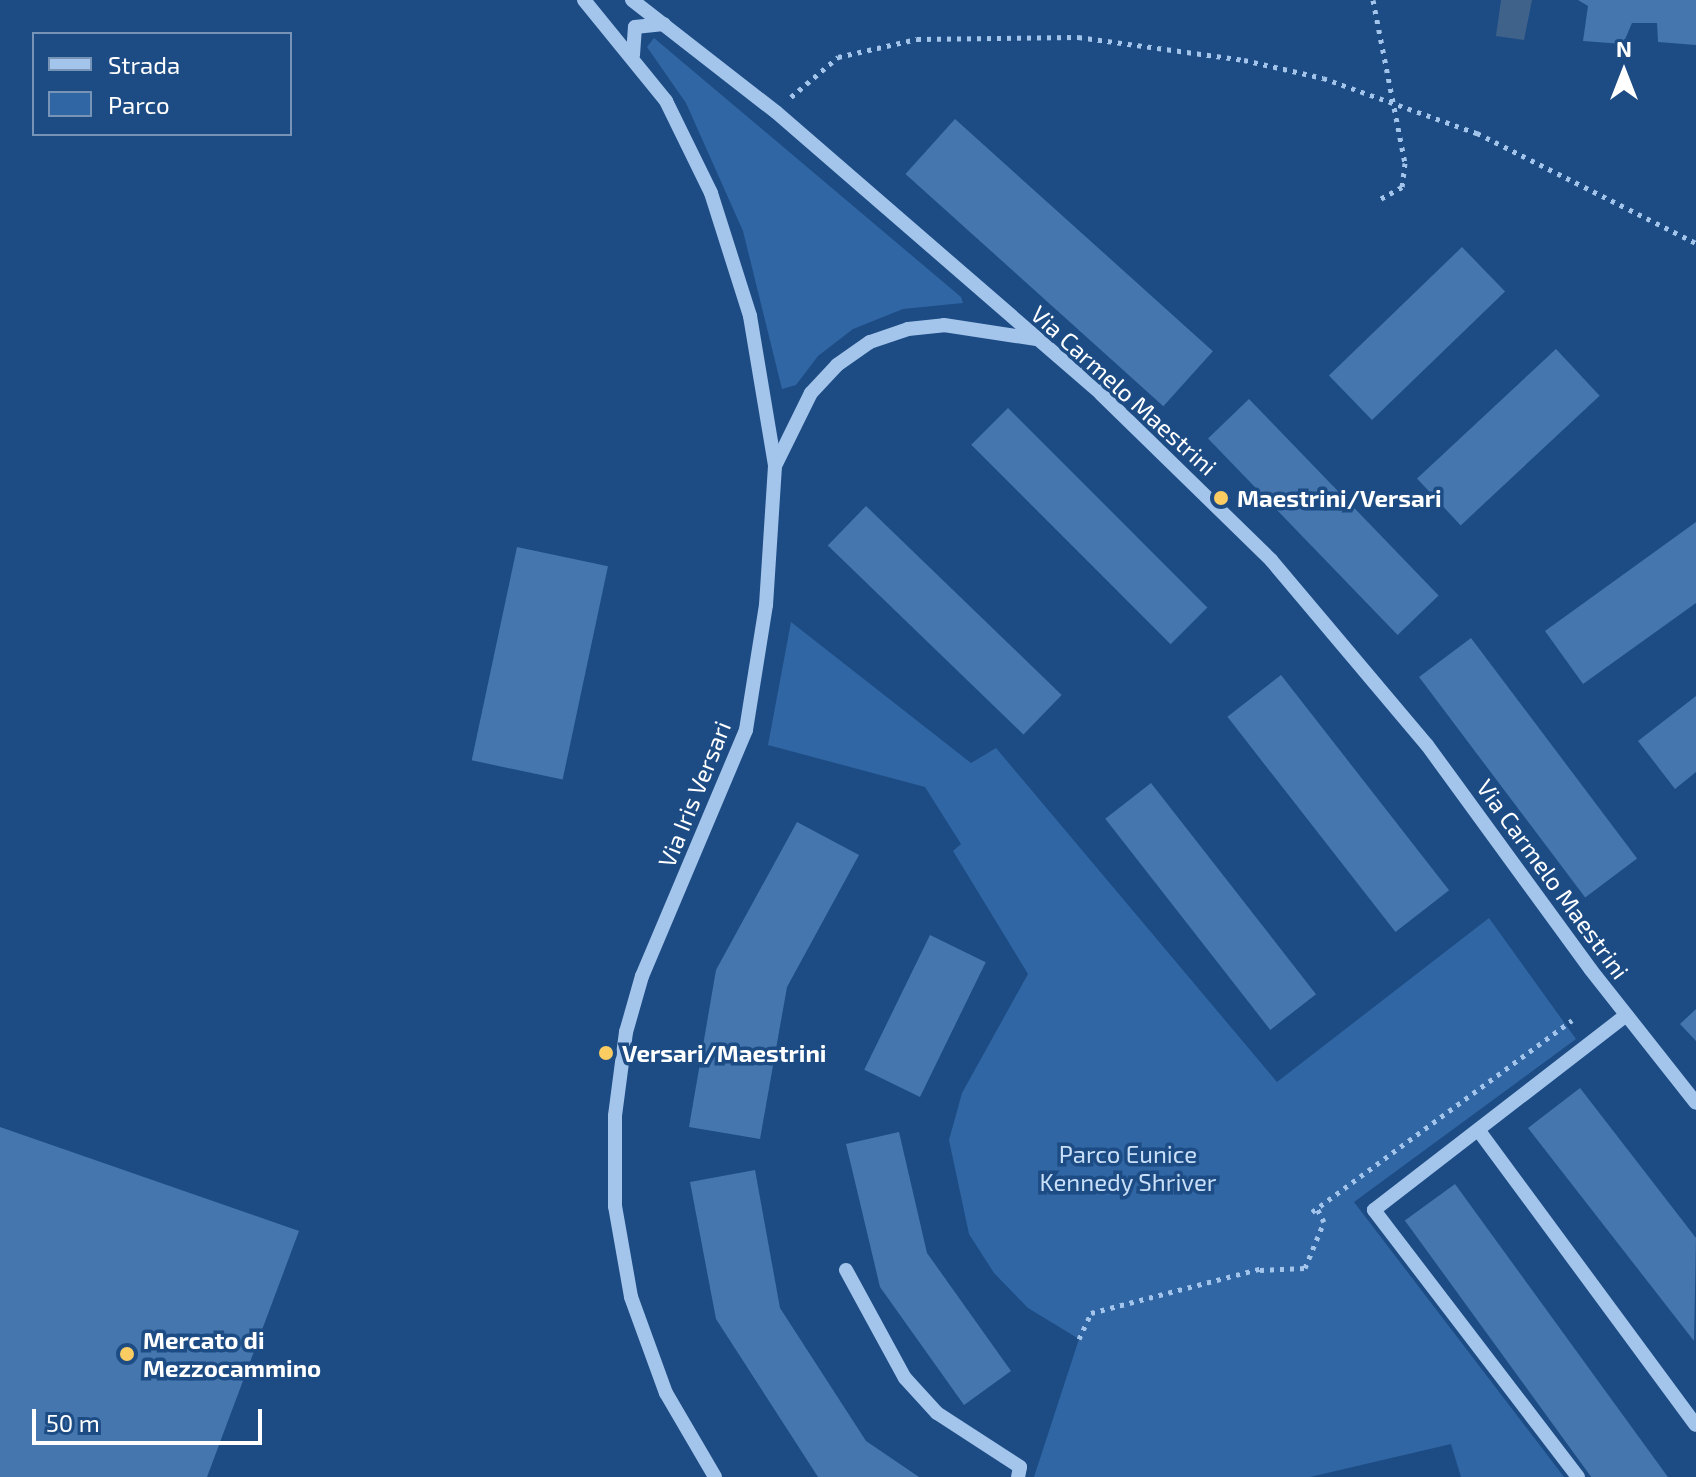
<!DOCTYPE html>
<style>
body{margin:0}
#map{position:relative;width:1696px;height:1477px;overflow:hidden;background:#1d4c85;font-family:"Exo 2",sans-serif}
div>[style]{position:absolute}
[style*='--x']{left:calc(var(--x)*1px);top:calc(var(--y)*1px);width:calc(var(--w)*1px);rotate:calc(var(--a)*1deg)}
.green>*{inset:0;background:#3066a3}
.water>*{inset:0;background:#3f628b}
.building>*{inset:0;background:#4576ae;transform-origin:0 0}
.path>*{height:5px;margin-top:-2.5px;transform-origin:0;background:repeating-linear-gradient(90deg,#a4c5eb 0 4px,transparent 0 10px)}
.minor>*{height:14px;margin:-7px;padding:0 7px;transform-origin:7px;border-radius:7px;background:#a4c5eb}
.dots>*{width:22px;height:22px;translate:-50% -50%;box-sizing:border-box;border:4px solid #1d4c85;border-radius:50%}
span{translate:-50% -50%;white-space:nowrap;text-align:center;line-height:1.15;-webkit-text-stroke:7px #1d4c85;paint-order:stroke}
.street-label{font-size:24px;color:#fff}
.poi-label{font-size:24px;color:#fff;font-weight:700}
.left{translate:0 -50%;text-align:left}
.park-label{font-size:24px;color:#c9dff8}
.legend{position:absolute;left:32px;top:32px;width:260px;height:104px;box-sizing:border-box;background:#1d4c85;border:2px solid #7794b6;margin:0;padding:10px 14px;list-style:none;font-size:24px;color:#fff}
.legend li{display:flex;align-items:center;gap:16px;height:40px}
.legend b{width:40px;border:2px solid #7794b6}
.north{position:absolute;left:1584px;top:32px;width:80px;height:80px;-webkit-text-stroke:6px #1d4c85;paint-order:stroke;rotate:0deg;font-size:22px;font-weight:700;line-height:32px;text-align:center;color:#fff}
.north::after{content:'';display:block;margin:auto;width:28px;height:36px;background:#fff;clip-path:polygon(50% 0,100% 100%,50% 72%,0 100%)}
.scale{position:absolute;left:32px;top:1409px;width:230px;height:36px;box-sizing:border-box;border:4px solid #fff;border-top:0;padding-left:10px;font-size:24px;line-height:28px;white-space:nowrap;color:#fff;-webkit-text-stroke:6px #1d4c85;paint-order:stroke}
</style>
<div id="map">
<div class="green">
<i style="clip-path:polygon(654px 38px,961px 297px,963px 303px,903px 309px,853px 329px,818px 356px,796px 385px,782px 389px,743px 231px,686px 103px,647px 47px)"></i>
<i style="clip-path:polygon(791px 622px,971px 763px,996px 748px,1277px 1082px,1489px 918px,1576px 1039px,1354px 1202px,1564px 1477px,1461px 1477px,1451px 1444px,1310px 1477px,1034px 1477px,1079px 1339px,1028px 1308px,994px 1273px,969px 1234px,949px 1140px,962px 1093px,1028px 974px,953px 851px,961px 844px,925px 787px,768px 745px)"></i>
</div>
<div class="water">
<i style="clip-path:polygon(1501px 0,1532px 0,1524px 40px,1496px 36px)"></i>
</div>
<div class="building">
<i style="clip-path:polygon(1578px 0,1696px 0,1696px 45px,1658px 42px,1657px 23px,1632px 23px,1623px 44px,1583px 41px,1588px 6px)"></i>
<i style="left:955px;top:119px;width:347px;height:74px;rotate:42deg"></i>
<i style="left:1462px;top:247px;width:62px;height:185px;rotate:46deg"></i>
<i style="left:1556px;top:349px;width:64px;height:190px;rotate:47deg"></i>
<i style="left:1249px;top:399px;width:273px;height:57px;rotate:46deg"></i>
<i style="left:1008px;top:408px;width:282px;height:52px;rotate:45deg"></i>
<i style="left:866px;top:506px;width:272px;height:55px;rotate:44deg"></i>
<i style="clip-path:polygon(1696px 522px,1696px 603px,1583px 684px,1545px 631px)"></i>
<i style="left:517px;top:547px;width:93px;height:218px;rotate:12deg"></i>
<i style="left:1471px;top:638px;width:276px;height:65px;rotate:53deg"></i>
<i style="left:1281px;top:675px;width:273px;height:68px;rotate:52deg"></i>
<i style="clip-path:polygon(1696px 696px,1696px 772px,1675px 789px,1638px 741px)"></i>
<i style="left:1151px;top:783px;width:268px;height:58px;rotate:52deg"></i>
<i style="clip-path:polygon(797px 822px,859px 855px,787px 987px,760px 1139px,689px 1127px,716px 970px)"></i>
<i style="left:930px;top:935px;width:62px;height:150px;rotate:26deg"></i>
<i style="clip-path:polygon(1696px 1009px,1696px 1041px,1680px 1024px)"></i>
<i style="clip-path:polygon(1580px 1088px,1696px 1238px,1694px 1341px,1528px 1128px)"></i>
<i style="clip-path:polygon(0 1127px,299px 1231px,207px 1477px,0 1477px)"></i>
<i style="clip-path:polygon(899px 1132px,927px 1253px,1011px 1371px,964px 1405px,880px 1287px,846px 1144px)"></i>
<i style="clip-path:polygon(755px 1170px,780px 1308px,866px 1441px,919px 1477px,818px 1477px,716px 1319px,690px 1182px)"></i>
<i style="left:1455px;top:1184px;width:363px;height:62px;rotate:54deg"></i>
</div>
<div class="path">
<i style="--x:1373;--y:0;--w:166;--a:78.9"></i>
<i style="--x:1405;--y:163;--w:24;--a:97"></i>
<i style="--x:1402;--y:187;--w:29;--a:151"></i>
<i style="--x:791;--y:97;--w:62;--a:-40.4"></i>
<i style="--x:838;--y:57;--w:81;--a:-12.8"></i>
<i style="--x:917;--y:39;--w:161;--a:-0.7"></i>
<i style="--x:1078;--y:37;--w:168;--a:7.9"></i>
<i style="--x:1244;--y:60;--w:81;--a:12.8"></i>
<i style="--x:1323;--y:78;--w:164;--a:19.7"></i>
<i style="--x:1477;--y:133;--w:245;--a:26.7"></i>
<i style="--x:1312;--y:1212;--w:323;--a:-36.4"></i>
<i style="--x:1260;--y:1270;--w:45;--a:-2.5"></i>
<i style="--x:1305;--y:1268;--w:50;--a:-67.6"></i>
<i style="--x:1324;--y:1222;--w:16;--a:-117"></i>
<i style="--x:1079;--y:1339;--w:29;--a:-65"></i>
<i style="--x:1091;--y:1313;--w:177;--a:-14.7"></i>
</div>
<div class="minor">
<i style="--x:584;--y:0;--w:130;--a:50.9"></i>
<i style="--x:666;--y:101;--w:102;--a:63.9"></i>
<i style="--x:711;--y:193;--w:129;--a:72.4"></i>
<i style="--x:750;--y:316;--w:152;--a:80.5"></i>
<i style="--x:775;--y:466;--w:139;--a:93.7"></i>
<i style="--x:766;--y:605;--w:127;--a:99.1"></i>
<i style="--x:746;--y:730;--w:267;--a:112.9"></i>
<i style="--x:642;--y:976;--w:58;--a:105.9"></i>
<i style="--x:626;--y:1032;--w:85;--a:97.5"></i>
<i style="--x:615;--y:1116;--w:90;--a:90"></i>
<i style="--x:615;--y:1206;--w:92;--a:80"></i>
<i style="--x:631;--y:1297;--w:102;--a:70"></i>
<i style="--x:666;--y:1393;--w:97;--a:59.7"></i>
<i style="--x:632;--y:0;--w:182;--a:37.9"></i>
<i style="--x:776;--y:112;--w:430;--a:40.9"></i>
<i style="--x:1101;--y:394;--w:238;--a:44.3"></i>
<i style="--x:1271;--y:560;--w:242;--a:49.9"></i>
<i style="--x:1427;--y:745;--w:278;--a:53.9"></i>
<i style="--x:1591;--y:970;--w:169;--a:51.7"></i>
<i style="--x:633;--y:55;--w:28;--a:-86"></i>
<i style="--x:635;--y:27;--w:29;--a:-6"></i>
<i style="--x:776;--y:464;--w:79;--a:-63.8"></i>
<i style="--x:811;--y:393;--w:38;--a:-47"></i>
<i style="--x:837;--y:365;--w:40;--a:-34.9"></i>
<i style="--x:870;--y:342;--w:40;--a:-18.9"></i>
<i style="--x:908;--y:329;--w:36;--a:-6"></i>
<i style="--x:944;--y:325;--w:92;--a:8.7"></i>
<i style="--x:1479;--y:1131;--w:365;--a:53.6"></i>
<i style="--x:846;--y:1270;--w:123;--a:61.4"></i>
<i style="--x:905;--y:1378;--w:47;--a:47.6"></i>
<i style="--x:937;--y:1413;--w:99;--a:33"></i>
<i style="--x:1020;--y:1467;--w:10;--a:101"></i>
<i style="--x:1578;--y:1477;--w:336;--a:-127.4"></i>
<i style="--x:1374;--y:1210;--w:317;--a:-37.7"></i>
</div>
<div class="dots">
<i style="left:1221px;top:498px;background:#fbcc62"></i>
<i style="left:606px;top:1053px;background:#fbcc62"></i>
<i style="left:127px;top:1354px;background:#fbcc62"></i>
</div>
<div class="street-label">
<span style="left:1124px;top:390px;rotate:42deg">Via Carmelo Maestrini</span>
<span style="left:694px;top:794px;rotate:-68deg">Via Iris Versari</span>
<span style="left:1553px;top:879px;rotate:54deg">Via Carmelo Maestrini</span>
</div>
<div class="poi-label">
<span class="left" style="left:1237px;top:498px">Maestrini/Versari</span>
<span class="left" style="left:622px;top:1053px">Versari/Maestrini</span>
<span class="left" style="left:143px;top:1354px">Mercato di<br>Mezzocammino</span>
</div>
<div class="park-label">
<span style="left:1128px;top:1168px">Parco Eunice<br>Kennedy Shriver</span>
</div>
<ul class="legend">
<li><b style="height:10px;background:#a4c5eb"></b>Strada</li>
<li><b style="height:22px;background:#3066a3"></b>Parco</li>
</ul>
<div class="north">N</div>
<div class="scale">50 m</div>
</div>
